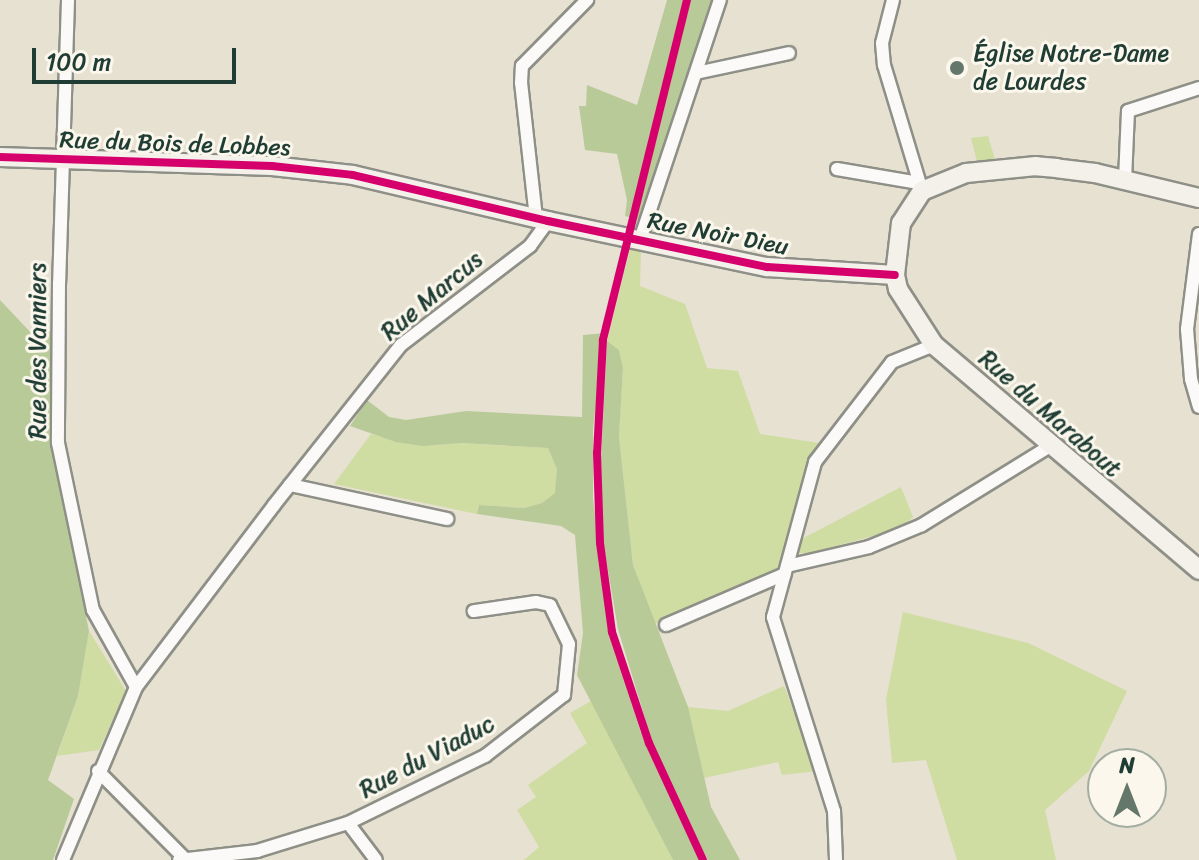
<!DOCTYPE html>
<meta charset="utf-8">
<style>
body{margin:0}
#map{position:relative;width:1199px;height:860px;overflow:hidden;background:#e6e1d1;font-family:Sriracha,sans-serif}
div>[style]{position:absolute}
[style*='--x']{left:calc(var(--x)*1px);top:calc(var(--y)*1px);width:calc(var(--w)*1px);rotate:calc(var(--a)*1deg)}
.green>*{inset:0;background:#cfdca2}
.forest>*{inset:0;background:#b9ca99}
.roads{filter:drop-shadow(2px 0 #8e9087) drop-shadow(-2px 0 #8e9087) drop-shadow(0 2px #8e9087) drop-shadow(0 -2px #8e9087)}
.street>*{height:12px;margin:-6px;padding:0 6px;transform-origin:6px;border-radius:6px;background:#fbfaf8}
.secondary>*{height:18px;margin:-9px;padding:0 9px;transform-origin:9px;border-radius:9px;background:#f4f0ea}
.cycleway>*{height:8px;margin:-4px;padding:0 4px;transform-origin:4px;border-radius:4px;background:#d6006c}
.dots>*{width:22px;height:22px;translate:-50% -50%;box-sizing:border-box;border:4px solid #fbf7ec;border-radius:50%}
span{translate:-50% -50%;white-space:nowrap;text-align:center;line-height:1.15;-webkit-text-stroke:6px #fbf7ec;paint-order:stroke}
.poi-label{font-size:24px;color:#1f3d34}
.left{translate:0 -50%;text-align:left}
.street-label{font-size:24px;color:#1f3d34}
.north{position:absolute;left:1087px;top:748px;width:80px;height:80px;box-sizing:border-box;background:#fbf7ec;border:2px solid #a3ada2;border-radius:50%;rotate:0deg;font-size:22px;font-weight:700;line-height:32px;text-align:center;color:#1f3d34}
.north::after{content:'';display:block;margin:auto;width:28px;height:36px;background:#65766b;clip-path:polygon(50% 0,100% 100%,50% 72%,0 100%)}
.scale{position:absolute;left:32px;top:48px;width:204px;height:36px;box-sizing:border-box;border:4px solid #1f3d34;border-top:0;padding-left:10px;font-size:24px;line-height:28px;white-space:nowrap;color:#1f3d34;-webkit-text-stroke:6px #fbf7ec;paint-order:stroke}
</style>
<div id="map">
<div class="green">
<i style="clip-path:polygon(988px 136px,996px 163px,978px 165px,971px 138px)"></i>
<i style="clip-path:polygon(631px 245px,641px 247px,640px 286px,685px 304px,707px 368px,738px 371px,760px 434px,819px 443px,807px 470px,783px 563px,771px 574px,742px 589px,654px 624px,633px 565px,619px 437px,623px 368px,619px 350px,607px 341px)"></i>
<i style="clip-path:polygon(371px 434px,423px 446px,458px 443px,548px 448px,557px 468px,556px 493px,542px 503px,524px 508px,479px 505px,477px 514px,334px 484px)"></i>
<i style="clip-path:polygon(901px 487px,913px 517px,902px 528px,811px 553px,795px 553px,798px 541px)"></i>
<i style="clip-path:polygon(903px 612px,1028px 643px,1127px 691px,1089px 771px,1045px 810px,1056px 860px,957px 860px,926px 760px,892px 763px,886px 700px)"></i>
<i style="clip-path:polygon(89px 631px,126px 691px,99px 750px,57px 756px,78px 696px)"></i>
<i style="clip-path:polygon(784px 686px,817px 771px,782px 775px,778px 762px,704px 778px,688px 707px,728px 711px)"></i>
<i style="clip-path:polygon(591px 701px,643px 801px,673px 860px,524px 860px,539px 847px,517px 810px,536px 797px,528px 785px,587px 743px,570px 713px)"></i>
</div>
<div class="forest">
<i style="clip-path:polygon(667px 0,712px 0,639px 220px,625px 216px,627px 200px,617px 154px,585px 150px,579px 106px,586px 106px,587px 85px,637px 105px)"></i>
<i style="clip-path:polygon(0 300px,34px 336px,52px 331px,53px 450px,89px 631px,78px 696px,48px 780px,74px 799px,53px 860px,0 860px)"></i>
<i style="clip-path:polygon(605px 333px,593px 429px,593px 499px,609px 627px,640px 730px,701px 860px,673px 860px,577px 675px,583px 633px,575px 535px,561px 526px,477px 514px,479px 505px,524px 508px,542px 503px,555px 493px,557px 469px,548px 448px,461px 443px,423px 446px,396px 442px,350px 426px,367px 400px,389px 417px,406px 420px,466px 411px,582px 417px,583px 335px)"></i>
<i style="clip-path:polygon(607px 341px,619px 350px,623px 368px,619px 437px,633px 565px,688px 707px,711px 807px,740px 860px,708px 860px,685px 817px,655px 751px,618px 629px,603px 541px,601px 460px)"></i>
</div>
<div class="roads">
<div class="street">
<i style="--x:68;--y:0;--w:283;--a:91.8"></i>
<i style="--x:59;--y:283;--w:160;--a:90.4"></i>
<i style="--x:58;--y:443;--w:171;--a:78.2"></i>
<i style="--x:93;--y:610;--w:88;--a:60.8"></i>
<i style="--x:893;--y:0;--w:44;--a:104.3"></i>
<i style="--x:882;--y:43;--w:22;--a:85"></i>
<i style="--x:884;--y:65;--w:132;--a:73.2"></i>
<i style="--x:696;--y:73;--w:95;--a:-12.1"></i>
<i style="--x:837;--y:169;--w:83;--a:9.7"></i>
<i style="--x:1125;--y:180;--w:69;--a:-87.5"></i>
<i style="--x:1128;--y:111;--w:75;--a:-17.9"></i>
<i style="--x:536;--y:218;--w:136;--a:-96.3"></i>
<i style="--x:521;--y:83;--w:17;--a:-87"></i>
<i style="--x:522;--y:66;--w:93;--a:-45.4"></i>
<i style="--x:1199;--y:234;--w:96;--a:97.2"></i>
<i style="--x:1187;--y:329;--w:50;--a:85.4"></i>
<i style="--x:1191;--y:379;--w:29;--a:74"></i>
<i style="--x:640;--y:240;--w:253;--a:-71.6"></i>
<i style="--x:290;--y:485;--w:161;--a:12.2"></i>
<i style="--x:787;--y:566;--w:84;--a:-13"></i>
<i style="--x:869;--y:547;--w:57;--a:-22.5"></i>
<i style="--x:922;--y:525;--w:150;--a:-31.7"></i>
<i style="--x:666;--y:625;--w:129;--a:-23.2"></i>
<i style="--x:98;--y:771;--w:121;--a:45.3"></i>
<i style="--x:348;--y:823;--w:46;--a:52.9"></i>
<i style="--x:63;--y:860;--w:188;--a:-67.1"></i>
<i style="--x:136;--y:687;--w:228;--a:-52.8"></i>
<i style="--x:274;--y:505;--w:204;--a:-51.6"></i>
<i style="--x:401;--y:345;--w:163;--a:-37.5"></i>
<i style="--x:530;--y:246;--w:31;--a:-54"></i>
<i style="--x:179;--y:860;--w:79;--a:-6.6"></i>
<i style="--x:257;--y:851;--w:95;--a:-17.1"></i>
<i style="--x:348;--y:823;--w:153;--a:-26.1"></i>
<i style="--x:485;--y:756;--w:100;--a:-37.7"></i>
<i style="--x:564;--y:695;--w:51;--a:-84.4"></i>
<i style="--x:569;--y:644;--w:43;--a:-116"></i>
<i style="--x:550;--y:605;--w:14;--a:-168"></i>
<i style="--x:536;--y:602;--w:63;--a:171.7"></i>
<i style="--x:836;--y:860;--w:49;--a:-92.3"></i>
<i style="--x:834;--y:811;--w:203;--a:-107.5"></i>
<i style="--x:773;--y:617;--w:161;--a:-74.8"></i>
<i style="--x:815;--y:462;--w:126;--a:-52.4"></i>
<i style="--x:892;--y:362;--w:45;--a:-22"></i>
</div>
<div class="secondary">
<i style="--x:0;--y:157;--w:272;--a:1.9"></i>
<i style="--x:272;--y:166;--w:81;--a:6.3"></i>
<i style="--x:353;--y:175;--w:200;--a:13.3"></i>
<i style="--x:548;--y:221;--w:224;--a:11.9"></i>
<i style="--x:767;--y:267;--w:128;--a:3.6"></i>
<i style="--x:1199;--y:198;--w:107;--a:-166.5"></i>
<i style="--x:1095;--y:173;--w:38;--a:-173"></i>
<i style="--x:1057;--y:168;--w:21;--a:-175"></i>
<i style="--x:1036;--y:166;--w:70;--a:174.3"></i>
<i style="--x:966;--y:173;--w:48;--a:157.8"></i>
<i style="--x:922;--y:191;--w:38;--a:123"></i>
<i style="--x:901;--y:223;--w:52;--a:96.6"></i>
<i style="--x:895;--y:275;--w:14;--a:78"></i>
<i style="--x:898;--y:289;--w:67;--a:57.3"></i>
<i style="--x:934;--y:345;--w:348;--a:40.3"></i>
</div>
</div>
<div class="cycleway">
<i style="--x:687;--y:0;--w:350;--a:103.9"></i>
<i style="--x:603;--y:340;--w:113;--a:93"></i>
<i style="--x:597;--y:453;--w:90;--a:88.1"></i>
<i style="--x:600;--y:543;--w:90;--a:82.3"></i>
<i style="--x:612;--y:632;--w:117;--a:71.6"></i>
<i style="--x:649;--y:743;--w:129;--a:65.2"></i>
<i style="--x:0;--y:157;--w:272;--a:1.9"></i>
<i style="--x:272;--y:166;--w:81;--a:6.3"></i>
<i style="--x:353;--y:175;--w:200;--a:13.3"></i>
<i style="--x:548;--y:221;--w:224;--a:11.9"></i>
<i style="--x:767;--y:267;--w:128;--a:3.6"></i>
</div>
<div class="dots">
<i style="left:957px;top:68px;background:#65766b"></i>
</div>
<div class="poi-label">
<span class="left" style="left:973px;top:68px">Église Notre-Dame<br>de Lourdes</span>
</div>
<div class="street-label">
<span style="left:175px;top:144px;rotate:2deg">Rue du Bois de Lobbes</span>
<span style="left:718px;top:234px;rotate:11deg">Rue Noir Dieu</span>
<span style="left:432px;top:296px;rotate:-40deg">Rue Marcus</span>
<span style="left:38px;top:351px;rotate:-90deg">Rue des Vanniers</span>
<span style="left:1050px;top:414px;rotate:41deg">Rue du Marabout</span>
<span style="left:427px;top:757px;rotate:-28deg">Rue du Viaduc</span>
</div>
<div class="north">N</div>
<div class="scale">100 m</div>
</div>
